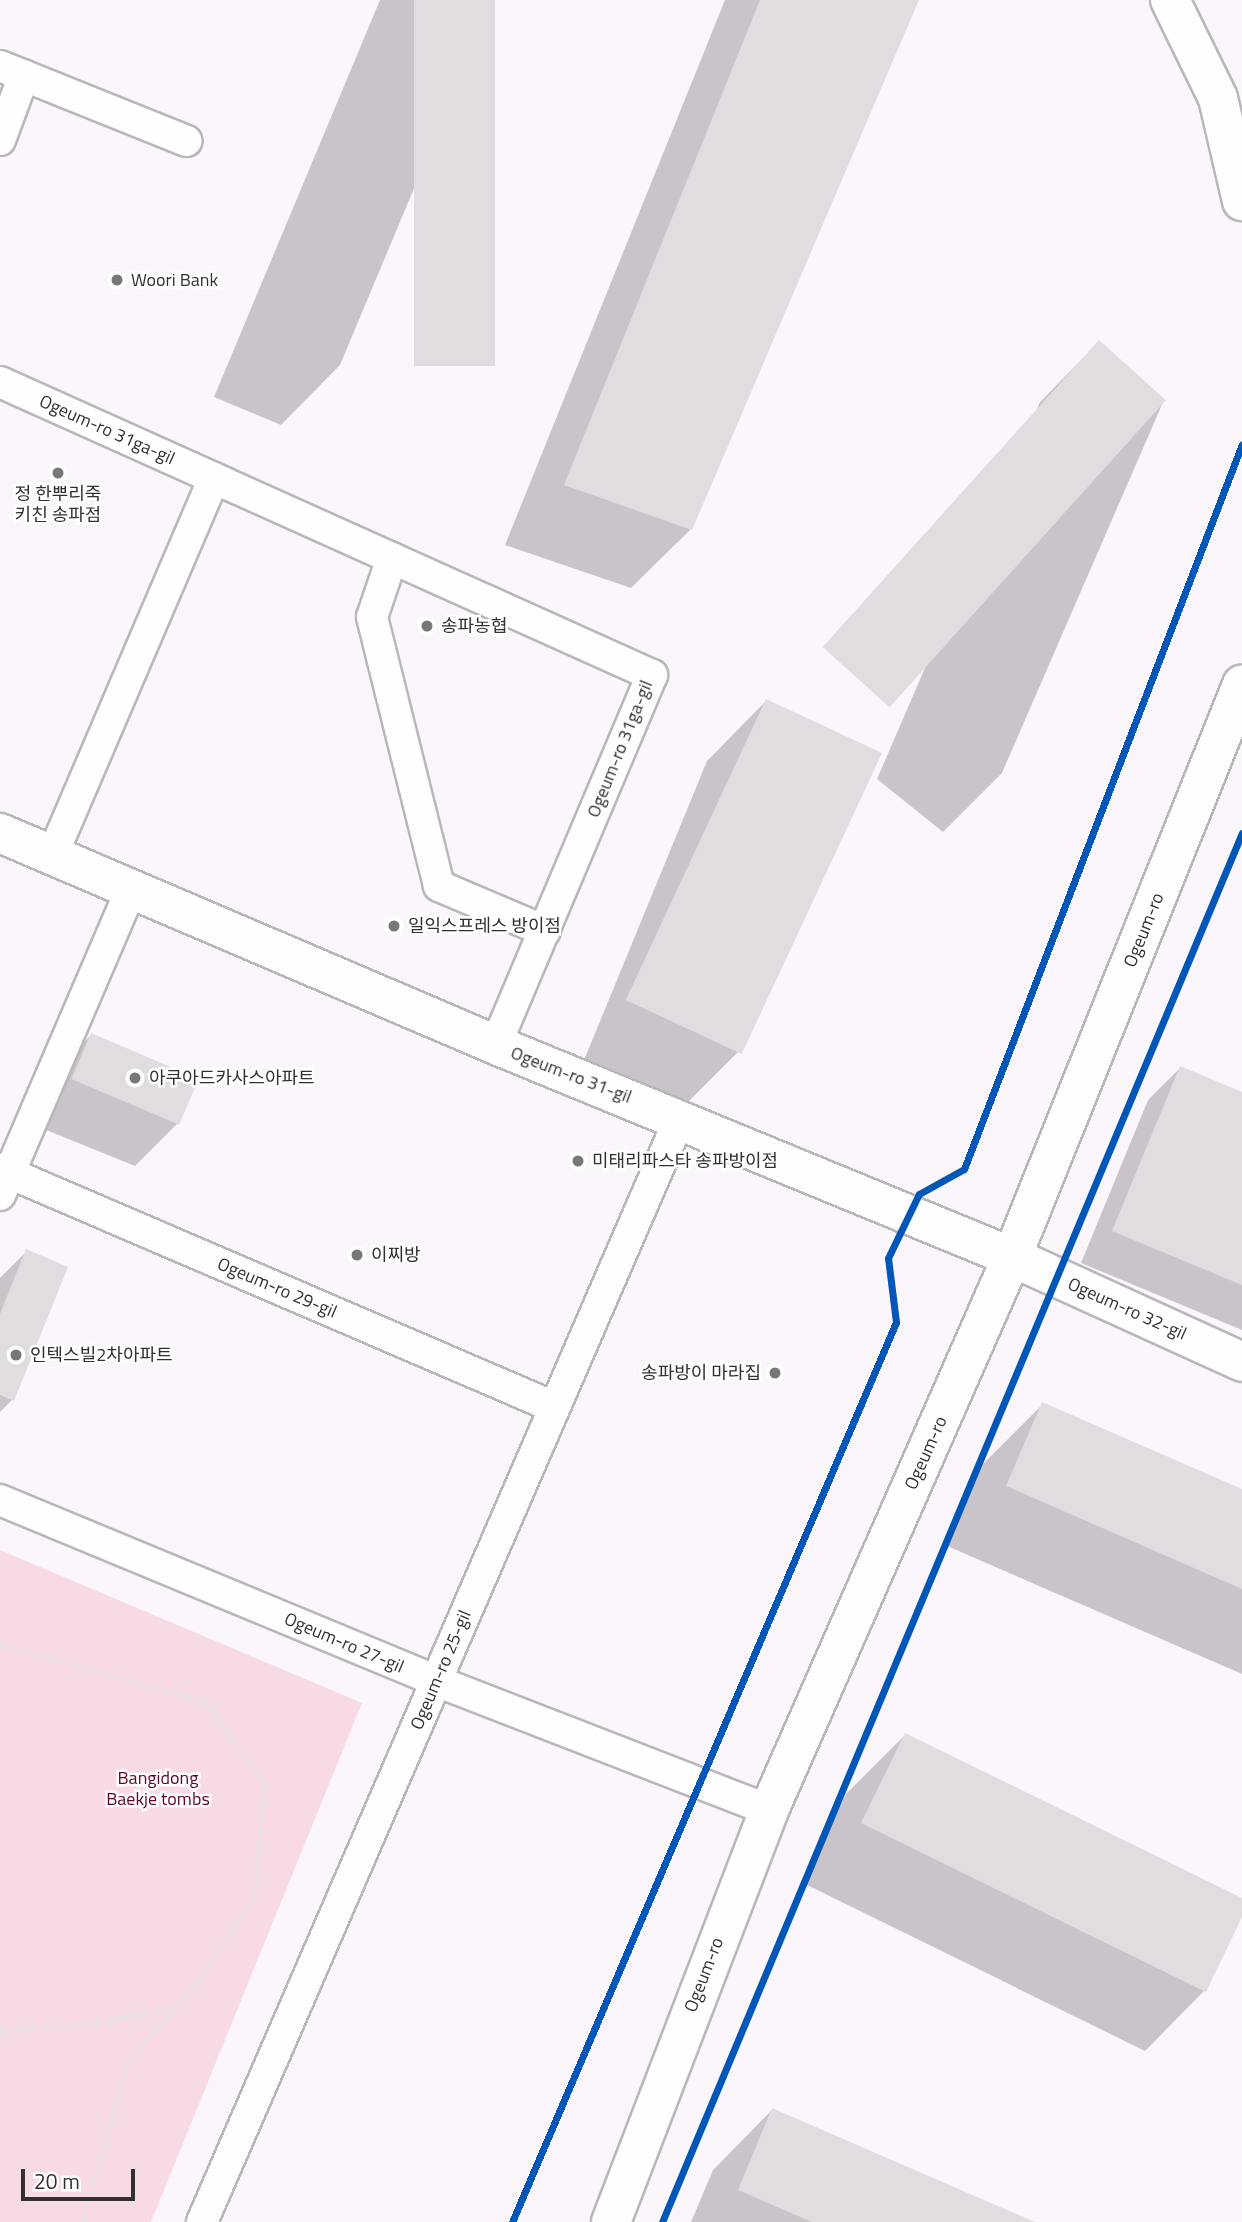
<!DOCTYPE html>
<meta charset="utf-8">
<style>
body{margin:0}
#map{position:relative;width:1242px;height:2222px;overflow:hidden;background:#fbf6fc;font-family:"Titillium Web","Noto Sans KR",sans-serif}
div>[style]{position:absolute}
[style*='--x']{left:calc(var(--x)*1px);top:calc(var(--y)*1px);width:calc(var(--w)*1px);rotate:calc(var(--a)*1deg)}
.green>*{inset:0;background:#f8dae4}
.shadow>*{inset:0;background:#0003}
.building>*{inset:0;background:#e1dce0;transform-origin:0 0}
.path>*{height:4.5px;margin-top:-2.25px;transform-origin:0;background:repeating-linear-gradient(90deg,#e4e2e4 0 3.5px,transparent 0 7px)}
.roads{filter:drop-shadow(2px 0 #bab7bb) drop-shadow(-2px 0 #bab7bb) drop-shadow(0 2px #bab7bb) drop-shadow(0 -2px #bab7bb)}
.street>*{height:30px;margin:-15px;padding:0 15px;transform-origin:15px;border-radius:15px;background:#fefeff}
.secondary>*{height:38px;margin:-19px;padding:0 19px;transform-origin:19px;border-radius:19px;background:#fefeff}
.primary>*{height:38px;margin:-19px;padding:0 19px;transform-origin:19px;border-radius:19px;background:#fefeff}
.cycleway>*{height:7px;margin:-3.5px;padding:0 3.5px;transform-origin:3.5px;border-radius:3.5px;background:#0057b8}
.dots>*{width:19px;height:19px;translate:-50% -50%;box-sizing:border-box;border:4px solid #fff;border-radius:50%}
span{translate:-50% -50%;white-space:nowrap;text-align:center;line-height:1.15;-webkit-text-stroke:5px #fff;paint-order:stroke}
.poi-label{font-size:18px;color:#332f34}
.left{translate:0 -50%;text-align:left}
.right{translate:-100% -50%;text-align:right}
.street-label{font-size:18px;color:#332f34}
.park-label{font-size:18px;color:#61022c}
.scale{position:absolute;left:21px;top:2169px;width:114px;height:32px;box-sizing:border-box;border:4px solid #332f34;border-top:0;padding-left:9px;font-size:21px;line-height:24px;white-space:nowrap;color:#332f34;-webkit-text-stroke:5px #fff;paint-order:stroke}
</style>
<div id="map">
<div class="green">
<i style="clip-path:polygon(0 1550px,362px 1703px,151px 2222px,0 2222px)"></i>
</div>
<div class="shadow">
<i style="clip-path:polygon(380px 0,493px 0,340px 365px,281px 425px,214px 397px)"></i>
<i style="clip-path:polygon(725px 0,917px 0,691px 529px,631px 588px,505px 545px)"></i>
<i style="clip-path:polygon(1099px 342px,1164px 400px,1002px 773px,943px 832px,877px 779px,1040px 402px)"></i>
<i style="clip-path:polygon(766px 701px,744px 1046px,684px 1106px,582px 1065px,707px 761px)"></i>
<i style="clip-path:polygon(91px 1035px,178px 1123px,135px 1166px,29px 1123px,47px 1079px)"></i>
<i style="clip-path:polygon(1180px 1068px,1242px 1094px,1242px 1330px,1081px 1263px,1148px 1100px)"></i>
<i style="clip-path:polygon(26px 1252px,12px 1400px,0 1412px,0 1278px)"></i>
<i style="clip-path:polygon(1043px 1404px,1242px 1491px,1242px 1674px,947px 1546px,983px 1464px)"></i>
<i style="clip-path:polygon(905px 1735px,1242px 1900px,1242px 1913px,1204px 1991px,1145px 2051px,803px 1883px,846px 1794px)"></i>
<i style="clip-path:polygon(772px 2110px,1030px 2222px,691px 2222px,713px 2170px)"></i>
</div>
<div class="building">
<i style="left:414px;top:0;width:81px;height:366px"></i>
<i style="clip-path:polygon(760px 0,919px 0,692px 530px,564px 485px)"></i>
<i style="left:1099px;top:340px;width:90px;height:413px;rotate:42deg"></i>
<i style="left:766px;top:699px;width:128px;height:332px;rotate:25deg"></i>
<i style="left:91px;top:1033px;width:117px;height:50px;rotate:23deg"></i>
<i style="clip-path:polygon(1180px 1066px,1242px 1092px,1242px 1285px,1112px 1231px)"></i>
<i style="clip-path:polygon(26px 1249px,68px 1267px,14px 1401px,0 1395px,0 1314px)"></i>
<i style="clip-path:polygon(1042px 1402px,1242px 1489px,1242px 1589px,1006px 1486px)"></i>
<i style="clip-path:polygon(905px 1733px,1242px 1898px,1242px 1917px,1206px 1992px,861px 1823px)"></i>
<i style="clip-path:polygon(772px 2108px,1035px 2222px,812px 2222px,738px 2190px)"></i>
</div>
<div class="path">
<i style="--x:0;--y:1644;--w:213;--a:15.8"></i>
<i style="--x:205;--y:1702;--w:101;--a:53.5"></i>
<i style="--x:265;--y:1783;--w:113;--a:95.1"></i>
<i style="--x:255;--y:1896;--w:103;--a:123.5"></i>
<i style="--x:198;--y:1982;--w:107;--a:130.8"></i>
<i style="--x:128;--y:2063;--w:165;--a:105.8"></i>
<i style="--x:0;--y:2023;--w:17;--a:90"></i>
<i style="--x:2;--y:2030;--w:94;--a:-4.3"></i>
<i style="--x:96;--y:2023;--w:80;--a:-11.6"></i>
</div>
<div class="roads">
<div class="street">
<i style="--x:0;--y:66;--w:201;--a:21.9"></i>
<i style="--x:0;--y:140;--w:69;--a:-69.7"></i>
<i style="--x:0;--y:382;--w:715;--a:24.2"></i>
<i style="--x:652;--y:675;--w:402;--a:112.9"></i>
<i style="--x:392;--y:558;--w:62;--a:108.7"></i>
<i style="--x:372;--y:617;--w:277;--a:76"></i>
<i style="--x:439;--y:886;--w:115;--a:23"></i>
<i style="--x:52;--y:856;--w:411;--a:-66.8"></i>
<i style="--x:0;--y:1169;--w:603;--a:23.25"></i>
<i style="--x:0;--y:1195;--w:332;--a:-66.8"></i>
<i style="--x:0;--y:1500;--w:472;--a:22.5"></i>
<i style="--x:436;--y:1681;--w:357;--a:21.2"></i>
<i style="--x:202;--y:2222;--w:1203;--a:-66.59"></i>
</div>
<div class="secondary">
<i style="--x:0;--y:833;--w:539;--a:23.14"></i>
<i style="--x:496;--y:1045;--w:558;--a:22.34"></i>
<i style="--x:1012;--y:1257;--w:253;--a:24.5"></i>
<i style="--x:611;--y:2222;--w:441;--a:-69"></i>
<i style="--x:769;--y:1810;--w:604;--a:-66.28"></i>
<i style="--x:1012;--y:1257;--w:617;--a:-68.1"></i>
</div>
<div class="primary">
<i style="--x:1170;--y:0;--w:109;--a:63.9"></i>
<i style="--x:1218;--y:98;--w:106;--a:76.9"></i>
</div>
</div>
<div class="cycleway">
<i style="--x:512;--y:2222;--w:978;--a:-66.89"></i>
<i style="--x:896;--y:1322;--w:64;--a:-97.1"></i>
<i style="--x:888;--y:1258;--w:71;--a:-64.2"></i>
<i style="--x:919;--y:1194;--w:51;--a:-29.1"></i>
<i style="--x:964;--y:1169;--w:776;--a:-69.02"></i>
<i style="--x:662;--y:2222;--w:1505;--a:-67.34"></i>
</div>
<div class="dots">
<i style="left:117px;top:280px;background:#79757a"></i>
<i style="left:58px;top:473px;background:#79757a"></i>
<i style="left:427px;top:626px;background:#79757a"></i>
<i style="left:394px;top:926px;background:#79757a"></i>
<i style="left:135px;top:1078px;background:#79757a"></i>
<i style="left:578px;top:1161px;background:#79757a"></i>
<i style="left:357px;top:1255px;background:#79757a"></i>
<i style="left:16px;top:1355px;background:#79757a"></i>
<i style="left:775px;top:1373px;background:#79757a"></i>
</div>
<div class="poi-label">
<span class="left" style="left:131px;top:280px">Woori Bank</span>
<span style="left:58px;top:505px">정 한뿌리죽<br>키친 송파점</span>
<span class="left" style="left:441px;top:626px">송파농협</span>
<span class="left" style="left:408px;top:926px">일익스프레스 방이점</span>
<span class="left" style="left:149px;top:1078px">아쿠아드카사스아파트</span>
<span class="left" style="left:592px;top:1161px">미태리파스타 송파방이점</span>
<span class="left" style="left:371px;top:1255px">이찌방</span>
<span class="left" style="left:30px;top:1355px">인텍스빌2차아파트</span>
<span class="right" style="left:761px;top:1373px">송파방이 마라집</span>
</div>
<div class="street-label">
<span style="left:107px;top:430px;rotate:24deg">Ogeum-ro 31ga-gil</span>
<span style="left:620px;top:749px;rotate:-68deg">Ogeum-ro 31ga-gil</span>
<span style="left:1144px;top:930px;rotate:-68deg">Ogeum-ro</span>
<span style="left:571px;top:1075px;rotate:21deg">Ogeum-ro 31-gil</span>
<span style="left:277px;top:1288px;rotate:23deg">Ogeum-ro 29-gil</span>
<span style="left:1127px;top:1309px;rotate:24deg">Ogeum-ro 32-gil</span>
<span style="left:926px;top:1453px;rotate:-66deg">Ogeum-ro</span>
<span style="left:344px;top:1643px;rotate:23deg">Ogeum-ro 27-gil</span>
<span style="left:441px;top:1670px;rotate:-67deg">Ogeum-ro 25-gil</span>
<span style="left:704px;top:1975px;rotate:-69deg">Ogeum-ro</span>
</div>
<div class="park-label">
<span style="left:158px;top:1789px">Bangidong<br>Baekje tombs</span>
</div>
<div class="scale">20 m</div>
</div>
